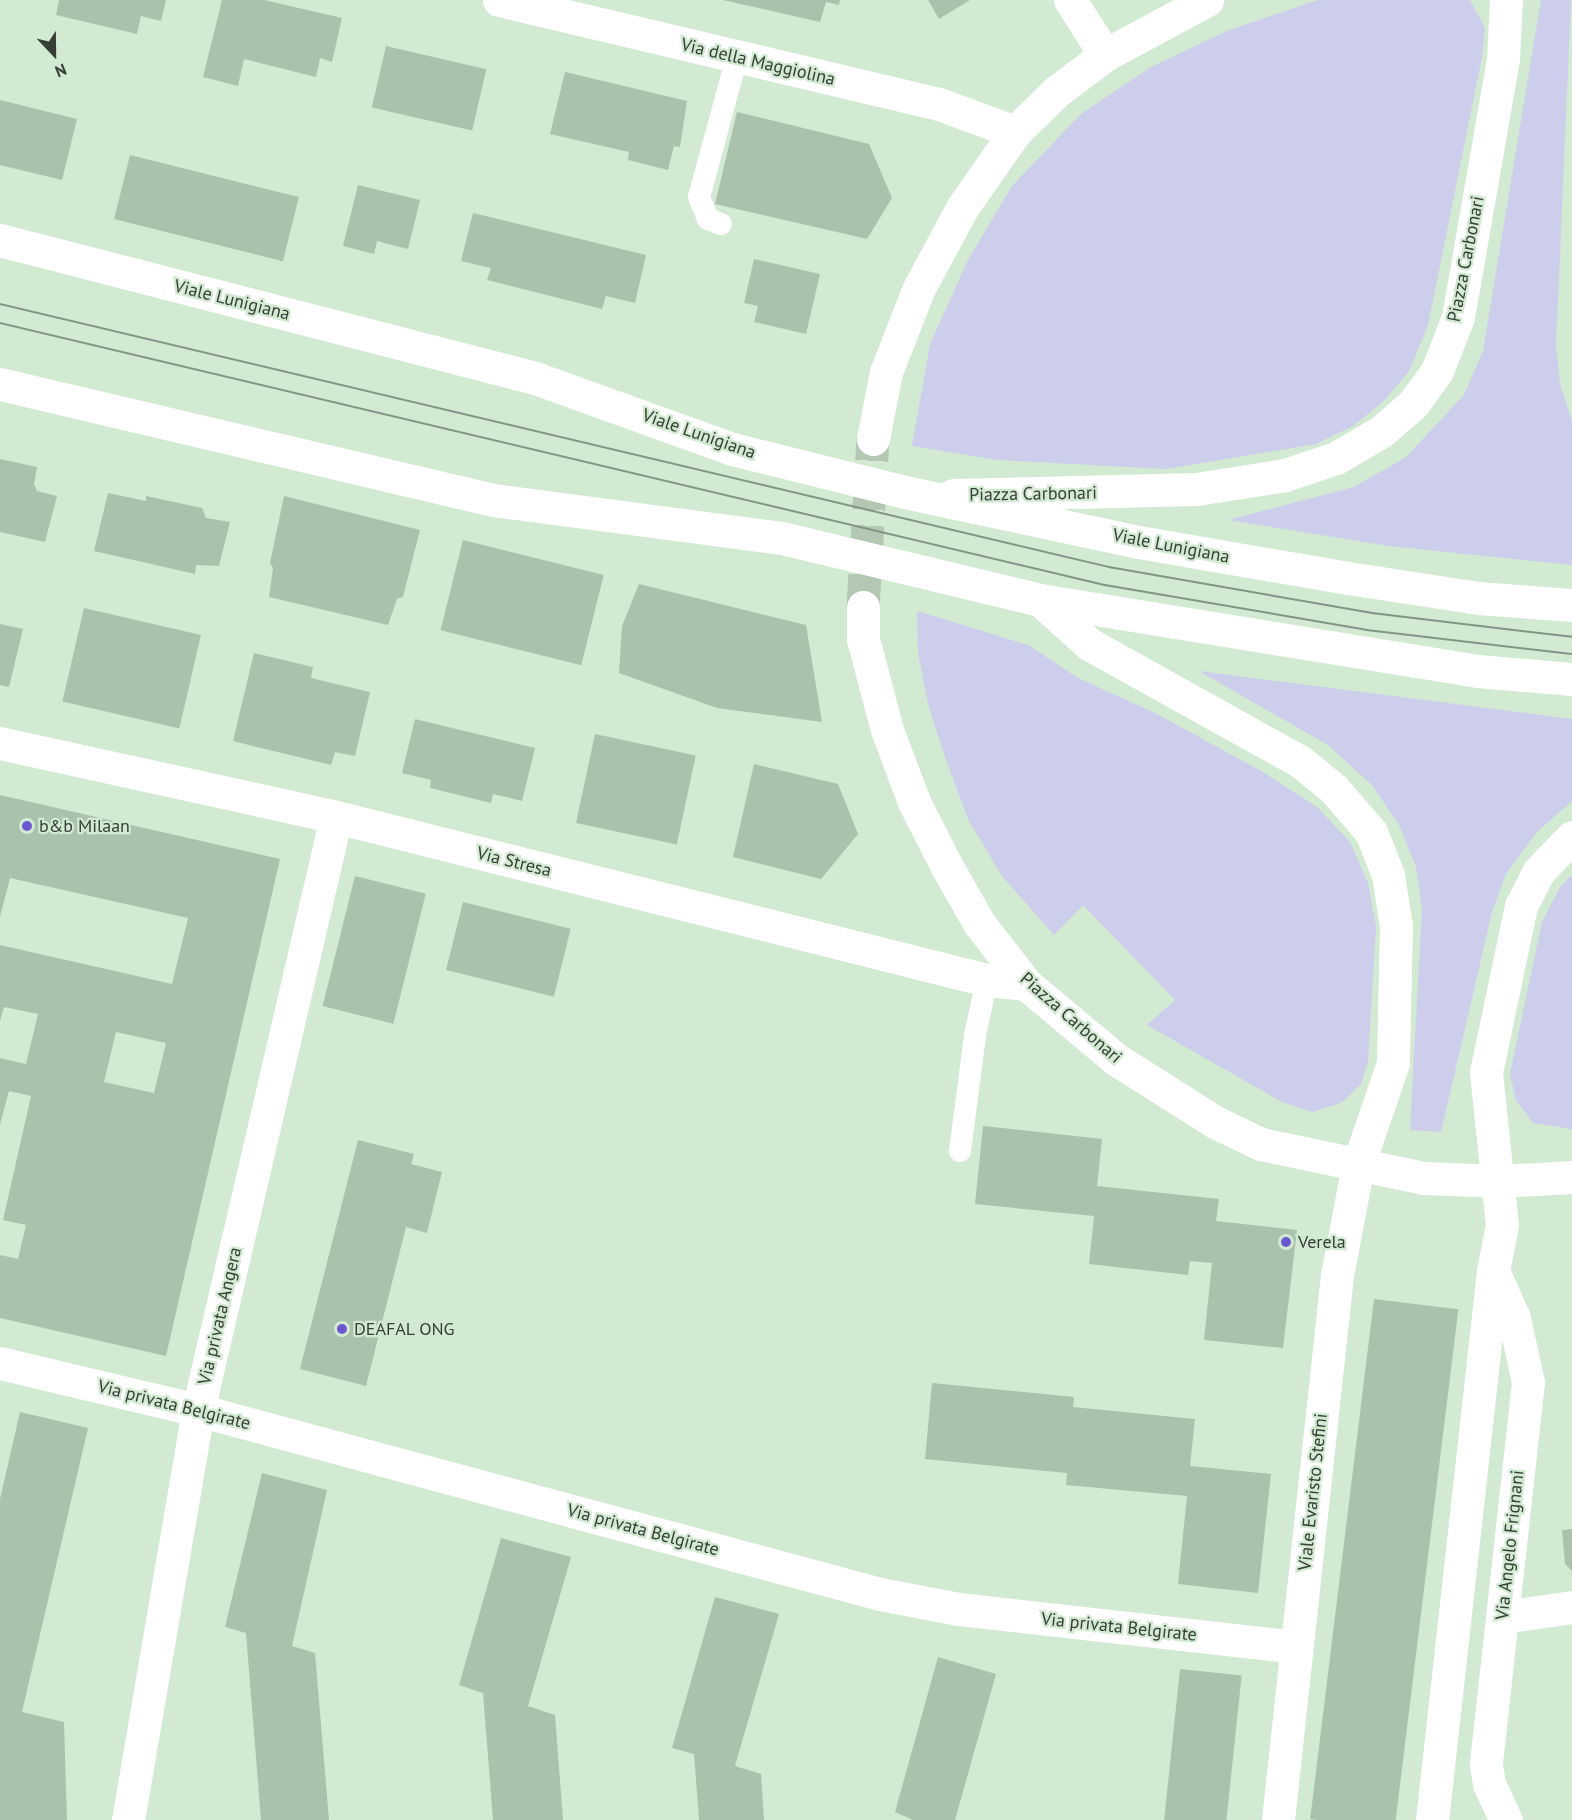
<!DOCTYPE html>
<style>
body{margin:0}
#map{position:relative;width:1572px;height:1820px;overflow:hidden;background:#d2e9d2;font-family:"PT Sans",sans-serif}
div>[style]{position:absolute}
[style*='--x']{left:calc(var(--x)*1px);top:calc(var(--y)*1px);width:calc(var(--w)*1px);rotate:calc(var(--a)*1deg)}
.green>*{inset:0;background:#cdcdec}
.building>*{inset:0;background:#aac1ab;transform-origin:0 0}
.street-tunnel>*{height:33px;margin-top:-16.5px;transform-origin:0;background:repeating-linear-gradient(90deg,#b3c7b3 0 33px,transparent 0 49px)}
.lane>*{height:22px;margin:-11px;padding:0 11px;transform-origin:11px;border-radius:11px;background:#fff}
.street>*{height:33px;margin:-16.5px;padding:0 16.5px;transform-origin:16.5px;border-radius:16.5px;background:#fff}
.primary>*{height:33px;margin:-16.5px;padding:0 16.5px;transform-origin:16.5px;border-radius:16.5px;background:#fff}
.tram>*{height:1.5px;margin:-0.75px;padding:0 0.75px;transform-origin:0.75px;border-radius:0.75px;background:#849484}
.dots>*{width:16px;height:16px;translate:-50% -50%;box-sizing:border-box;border:3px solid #d2e9d2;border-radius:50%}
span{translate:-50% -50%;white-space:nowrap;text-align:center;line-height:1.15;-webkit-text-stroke:4.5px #d2e9d2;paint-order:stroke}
.street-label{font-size:18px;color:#363f36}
.poi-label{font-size:18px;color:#363f36}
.left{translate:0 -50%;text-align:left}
.north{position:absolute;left:24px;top:24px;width:60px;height:60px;-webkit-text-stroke:4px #d2e9d2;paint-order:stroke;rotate:158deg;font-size:16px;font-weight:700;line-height:24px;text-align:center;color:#363f36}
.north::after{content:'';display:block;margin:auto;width:21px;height:27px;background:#363f36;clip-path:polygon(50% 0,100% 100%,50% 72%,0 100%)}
</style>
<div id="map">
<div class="green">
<i style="clip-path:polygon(1318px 0,1470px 0,1485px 28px,1482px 57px,1428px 325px,1409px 371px,1384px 401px,1353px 426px,1316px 444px,1166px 469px,998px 460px,912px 446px,930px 344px,968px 260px,1012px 186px,1081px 114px,1151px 67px,1229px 30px)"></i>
<i style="clip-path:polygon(1541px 0,1571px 0,1556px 346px,1560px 384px,1572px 421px,1572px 565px,1389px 546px,1228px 520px,1354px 487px,1406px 457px,1464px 395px,1483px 351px)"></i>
<i style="clip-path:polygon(917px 611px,1028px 645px,1078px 678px,1157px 714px,1261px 771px,1317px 807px,1350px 842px,1368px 883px,1376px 927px,1368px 1061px,1361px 1084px,1341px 1103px,1312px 1112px,1282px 1102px,1147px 1025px,1175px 1000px,1083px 905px,1054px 935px,1002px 876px,968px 819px,946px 760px,929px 708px,918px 653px)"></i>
<i style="clip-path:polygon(1199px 671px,1572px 719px,1572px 801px,1536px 833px,1506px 874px,1492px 912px,1441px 1132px,1410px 1130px,1422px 909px,1416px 867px,1399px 825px,1372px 785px,1328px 745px)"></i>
<i style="clip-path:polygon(1572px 875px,1572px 1129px,1533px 1123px,1516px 1100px,1510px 1074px,1542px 922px,1560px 887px)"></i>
</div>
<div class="building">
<i style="clip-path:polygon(59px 0,166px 0,161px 21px,141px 16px,137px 34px,56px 15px)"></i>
<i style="clip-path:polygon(222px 0,264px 0,342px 18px,332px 62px,320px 58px,316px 77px,244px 59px,238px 86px,203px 77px)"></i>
<i style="clip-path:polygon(723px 0,840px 0,839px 5px,826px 2px,820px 22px)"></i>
<i style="clip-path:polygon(928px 0,970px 0,939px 19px)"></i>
<i style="left:386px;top:46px;width:103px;height:63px;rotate:13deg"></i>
<i style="clip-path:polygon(565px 72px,687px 101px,680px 147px,674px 146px,668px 170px,628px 160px,629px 152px,550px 134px)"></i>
<i style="clip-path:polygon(0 100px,77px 119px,62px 180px,0 165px)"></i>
<i style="clip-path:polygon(737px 112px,869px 144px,892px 198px,867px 239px,715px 204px)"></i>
<i style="left:130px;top:155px;width:174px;height:66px;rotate:14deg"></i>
<i style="clip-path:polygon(358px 185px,420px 200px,408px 249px,377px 241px,374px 254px,343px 246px)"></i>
<i style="clip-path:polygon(473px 213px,646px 255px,635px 303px,606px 296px,602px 309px,487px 280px,491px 268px,461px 261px)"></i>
<i style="clip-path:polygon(754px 259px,820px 274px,806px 334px,754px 322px,758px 306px,744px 303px)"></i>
<i style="clip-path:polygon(0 459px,37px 467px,34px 484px,37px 491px,57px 496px,45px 542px,0 532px)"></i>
<i style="clip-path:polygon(108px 493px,146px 501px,146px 496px,202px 508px,206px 518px,230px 522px,219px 566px,196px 565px,195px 574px,94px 551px)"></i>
<i style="clip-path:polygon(284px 496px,420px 530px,403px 597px,397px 599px,388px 625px,269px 597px,273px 568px,270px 563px)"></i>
<i style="left:463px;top:540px;width:145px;height:93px;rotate:14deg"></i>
<i style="clip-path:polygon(639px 584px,806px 625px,822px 722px,717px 708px,619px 673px,622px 626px)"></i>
<i style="left:84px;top:608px;width:120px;height:96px;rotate:13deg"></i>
<i style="clip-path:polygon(0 624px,23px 629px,9px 687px,0 685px)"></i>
<i style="clip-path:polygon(254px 653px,313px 667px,311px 678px,370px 692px,355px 756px,335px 752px,331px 765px,233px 741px)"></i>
<i style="clip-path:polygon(415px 719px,535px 748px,522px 801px,493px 794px,491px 803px,430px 788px,431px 780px,402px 773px)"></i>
<i style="left:595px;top:734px;width:103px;height:91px;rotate:12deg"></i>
<i style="clip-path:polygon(754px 764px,838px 784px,858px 834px,821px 879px,733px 857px)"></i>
<i style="clip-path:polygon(evenodd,0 795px,280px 859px,166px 1356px,0 1318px,0 1255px,18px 1259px,26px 1225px,3px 1220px,31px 1096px,9px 1091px,0 1125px,0 1058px,26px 1064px,38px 1014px,4px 1007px,0 1021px,0 945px,172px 984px,188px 918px,10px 878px,0 917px,0 795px,116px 1032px,166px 1043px,154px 1093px,104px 1082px,116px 1032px)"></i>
<i style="left:355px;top:876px;width:73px;height:134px;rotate:14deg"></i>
<i style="left:463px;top:902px;width:111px;height:70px;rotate:14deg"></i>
<i style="clip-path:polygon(983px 1126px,1102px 1139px,1097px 1186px,1219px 1199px,1216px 1221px,1297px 1230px,1283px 1348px,1204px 1340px,1212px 1263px,1190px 1261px,1188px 1275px,1089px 1264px,1094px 1216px,975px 1204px)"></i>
<i style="clip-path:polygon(358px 1140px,414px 1154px,411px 1164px,442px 1172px,427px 1233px,406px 1227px,366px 1386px,300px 1369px)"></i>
<i style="left:1374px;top:1299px;width:85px;height:524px;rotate:7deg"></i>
<i style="clip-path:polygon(932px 1383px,1074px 1397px,1073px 1407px,1195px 1419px,1190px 1466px,1271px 1474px,1258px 1593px,1178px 1584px,1187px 1496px,1066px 1485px,1067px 1473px,925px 1459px)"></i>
<i style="clip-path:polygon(20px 1412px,88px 1428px,22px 1712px,64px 1722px,67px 1820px,0 1820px,0 1499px)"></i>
<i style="clip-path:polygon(262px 1473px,327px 1490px,292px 1646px,315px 1653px,329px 1820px,261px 1820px,246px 1633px,225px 1627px)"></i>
<i style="clip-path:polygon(1572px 1529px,1572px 1571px,1565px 1564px,1562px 1530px)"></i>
<i style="clip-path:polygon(501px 1538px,571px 1557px,528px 1706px,555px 1715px,563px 1820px,493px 1820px,483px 1693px,459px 1685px)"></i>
<i style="clip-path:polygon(715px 1597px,779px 1614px,735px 1766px,761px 1774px,764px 1820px,699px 1820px,694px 1754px,672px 1748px)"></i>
<i style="clip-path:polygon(938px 1657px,996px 1674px,955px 1820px,913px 1820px,895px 1812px)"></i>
<i style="left:1180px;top:1669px;width:62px;height:152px;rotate:6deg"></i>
</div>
<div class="street-tunnel">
<i style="--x:863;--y:607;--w:168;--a:-86.6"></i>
</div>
<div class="lane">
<i style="--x:721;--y:224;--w:14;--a:-159"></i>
<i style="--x:708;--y:219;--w:24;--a:-112"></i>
<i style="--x:699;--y:197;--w:145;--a:-74.8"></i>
<i style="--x:960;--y:1151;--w:117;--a:-82.6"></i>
<i style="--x:975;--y:1035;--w:56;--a:-77.7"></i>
</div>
<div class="street">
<i style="--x:499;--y:0;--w:452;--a:13.3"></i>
<i style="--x:939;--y:104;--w:81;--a:20.2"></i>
<i style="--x:1070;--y:0;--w:65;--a:57.5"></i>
<i style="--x:873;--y:439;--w:68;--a:-79"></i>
<i style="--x:886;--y:372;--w:90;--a:-68.6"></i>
<i style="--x:919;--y:288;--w:91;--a:-61.7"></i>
<i style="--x:962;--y:208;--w:93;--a:-55.1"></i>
<i style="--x:1015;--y:132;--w:57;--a:-44.3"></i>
<i style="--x:1056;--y:92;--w:61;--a:-37.1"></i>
<i style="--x:1105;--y:55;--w:116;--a:-28.3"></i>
<i style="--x:953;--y:495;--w:243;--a:-1.4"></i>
<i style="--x:1196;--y:489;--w:90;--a:-8.9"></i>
<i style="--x:1285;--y:475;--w:54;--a:-18.4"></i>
<i style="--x:1336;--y:458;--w:53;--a:-30.4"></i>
<i style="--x:1382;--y:431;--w:41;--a:-41.1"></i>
<i style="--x:1413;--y:404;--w:41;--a:-54"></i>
<i style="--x:1437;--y:371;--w:58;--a:-68.7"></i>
<i style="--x:1458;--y:317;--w:262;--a:-80.1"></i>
<i style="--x:1503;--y:59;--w:59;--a:-87.1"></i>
<i style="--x:1040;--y:600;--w:66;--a:41.9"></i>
<i style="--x:1089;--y:644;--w:243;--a:29.1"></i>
<i style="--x:1301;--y:762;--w:43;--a:39.3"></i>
<i style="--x:1334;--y:789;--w:57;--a:49.3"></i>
<i style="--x:1371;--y:832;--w:46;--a:68.4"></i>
<i style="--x:1388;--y:875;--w:52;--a:81.1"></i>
<i style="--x:1396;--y:926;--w:137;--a:91.3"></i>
<i style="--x:1393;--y:1063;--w:108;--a:108.9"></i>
<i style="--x:1358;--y:1165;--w:112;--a:100.8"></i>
<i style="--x:1337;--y:1275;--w:548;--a:96.18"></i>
<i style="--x:863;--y:607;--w:32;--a:90"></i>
<i style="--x:863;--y:639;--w:94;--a:75.2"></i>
<i style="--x:887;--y:730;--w:77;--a:69.4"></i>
<i style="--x:914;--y:802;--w:71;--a:63.1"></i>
<i style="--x:946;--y:865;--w:67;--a:60.4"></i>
<i style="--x:979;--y:923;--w:77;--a:52.4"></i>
<i style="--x:1026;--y:984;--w:119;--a:39.9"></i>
<i style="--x:1117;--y:1060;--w:116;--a:32.3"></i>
<i style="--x:1215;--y:1122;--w:51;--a:25.6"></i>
<i style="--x:1261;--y:1144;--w:167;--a:11.8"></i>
<i style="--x:1424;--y:1178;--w:76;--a:2.3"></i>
<i style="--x:1500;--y:1181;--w:72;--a:-3.2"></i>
<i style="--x:0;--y:743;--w:344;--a:12.4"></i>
<i style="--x:336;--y:817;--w:671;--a:14.06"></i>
<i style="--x:987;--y:980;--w:39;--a:6"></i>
<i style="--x:1494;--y:1273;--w:49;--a:66"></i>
<i style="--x:1514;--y:1318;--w:66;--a:77.7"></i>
<i style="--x:1528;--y:1382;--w:385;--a:96.3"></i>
<i style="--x:1486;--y:1765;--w:19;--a:81"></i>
<i style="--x:1489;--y:1784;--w:40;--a:65"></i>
<i style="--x:0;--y:1363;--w:204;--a:13.4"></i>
<i style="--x:198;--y:1410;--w:706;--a:15.1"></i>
<i style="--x:880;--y:1594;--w:80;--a:10.8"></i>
<i style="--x:959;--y:1609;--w:339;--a:6.4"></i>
<i style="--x:1502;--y:1617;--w:71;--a:-8.1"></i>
<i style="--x:128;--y:1820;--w:416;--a:-80.3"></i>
<i style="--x:198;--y:1410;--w:609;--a:-76.9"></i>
<i style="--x:1432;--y:1820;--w:552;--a:-83.66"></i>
<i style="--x:1493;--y:1271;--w:47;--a:-78.9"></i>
<i style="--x:1502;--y:1225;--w:154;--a:-96"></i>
<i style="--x:1486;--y:1072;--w:170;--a:-78.1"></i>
<i style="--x:1521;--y:906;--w:39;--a:-63"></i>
<i style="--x:1539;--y:871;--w:47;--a:-45.9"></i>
</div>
<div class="primary">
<i style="--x:0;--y:240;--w:553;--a:14.46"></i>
<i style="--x:535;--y:378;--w:209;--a:19.8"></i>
<i style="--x:732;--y:449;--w:178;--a:14"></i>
<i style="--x:905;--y:492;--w:239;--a:12.1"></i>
<i style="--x:1139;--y:542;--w:212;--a:9.8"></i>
<i style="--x:1348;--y:578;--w:132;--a:8.7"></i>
<i style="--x:1478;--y:598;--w:94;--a:4.3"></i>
<i style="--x:0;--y:384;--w:506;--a:13.24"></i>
<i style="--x:493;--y:500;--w:291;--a:7.5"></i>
<i style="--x:782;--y:538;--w:265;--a:13.5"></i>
<i style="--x:1040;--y:600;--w:444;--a:9.2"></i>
<i style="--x:1478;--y:671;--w:94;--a:4.9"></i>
</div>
<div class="tram">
<i style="--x:0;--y:304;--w:1140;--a:13.34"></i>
<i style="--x:1109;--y:567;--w:267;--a:9.9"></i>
<i style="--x:1372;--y:613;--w:201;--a:6.8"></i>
<i style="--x:0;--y:323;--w:1136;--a:13.34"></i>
<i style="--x:1105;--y:585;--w:266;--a:9.7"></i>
<i style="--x:1367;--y:630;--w:206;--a:6.7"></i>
</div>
<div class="dots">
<i style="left:27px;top:826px;background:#6b57d1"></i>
<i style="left:1286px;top:1242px;background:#6b57d1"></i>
<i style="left:342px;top:1329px;background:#6b57d1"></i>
</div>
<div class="street-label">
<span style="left:758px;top:62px;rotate:13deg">Via della Maggiolina</span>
<span style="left:1466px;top:259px;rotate:-79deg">Piazza Carbonari</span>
<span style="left:232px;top:300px;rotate:14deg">Viale Lunigiana</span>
<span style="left:699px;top:434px;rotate:19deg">Viale Lunigiana</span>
<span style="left:1033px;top:494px;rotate:-1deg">Piazza Carbonari</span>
<span style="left:1171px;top:546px;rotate:11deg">Viale Lunigiana</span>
<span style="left:514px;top:862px;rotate:14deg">Via Stresa</span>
<span style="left:1071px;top:1018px;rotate:41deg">Piazza Carbonari</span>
<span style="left:220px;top:1316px;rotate:-77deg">Via privata Angera</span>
<span style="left:174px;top:1405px;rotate:14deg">Via privata Belgirate</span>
<span style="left:1313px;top:1492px;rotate:-84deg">Viale Evaristo Stefini</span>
<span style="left:643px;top:1530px;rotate:15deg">Via privata Belgirate</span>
<span style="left:1510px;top:1545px;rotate:-84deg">Via Angelo Frignani</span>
<span style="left:1119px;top:1627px;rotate:6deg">Via privata Belgirate</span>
</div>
<div class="poi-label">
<span class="left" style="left:39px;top:826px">b&amp;b Milaan</span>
<span class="left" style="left:1298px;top:1242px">Verela</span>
<span class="left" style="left:354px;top:1329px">DEAFAL ONG</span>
</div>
<div class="north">N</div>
</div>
